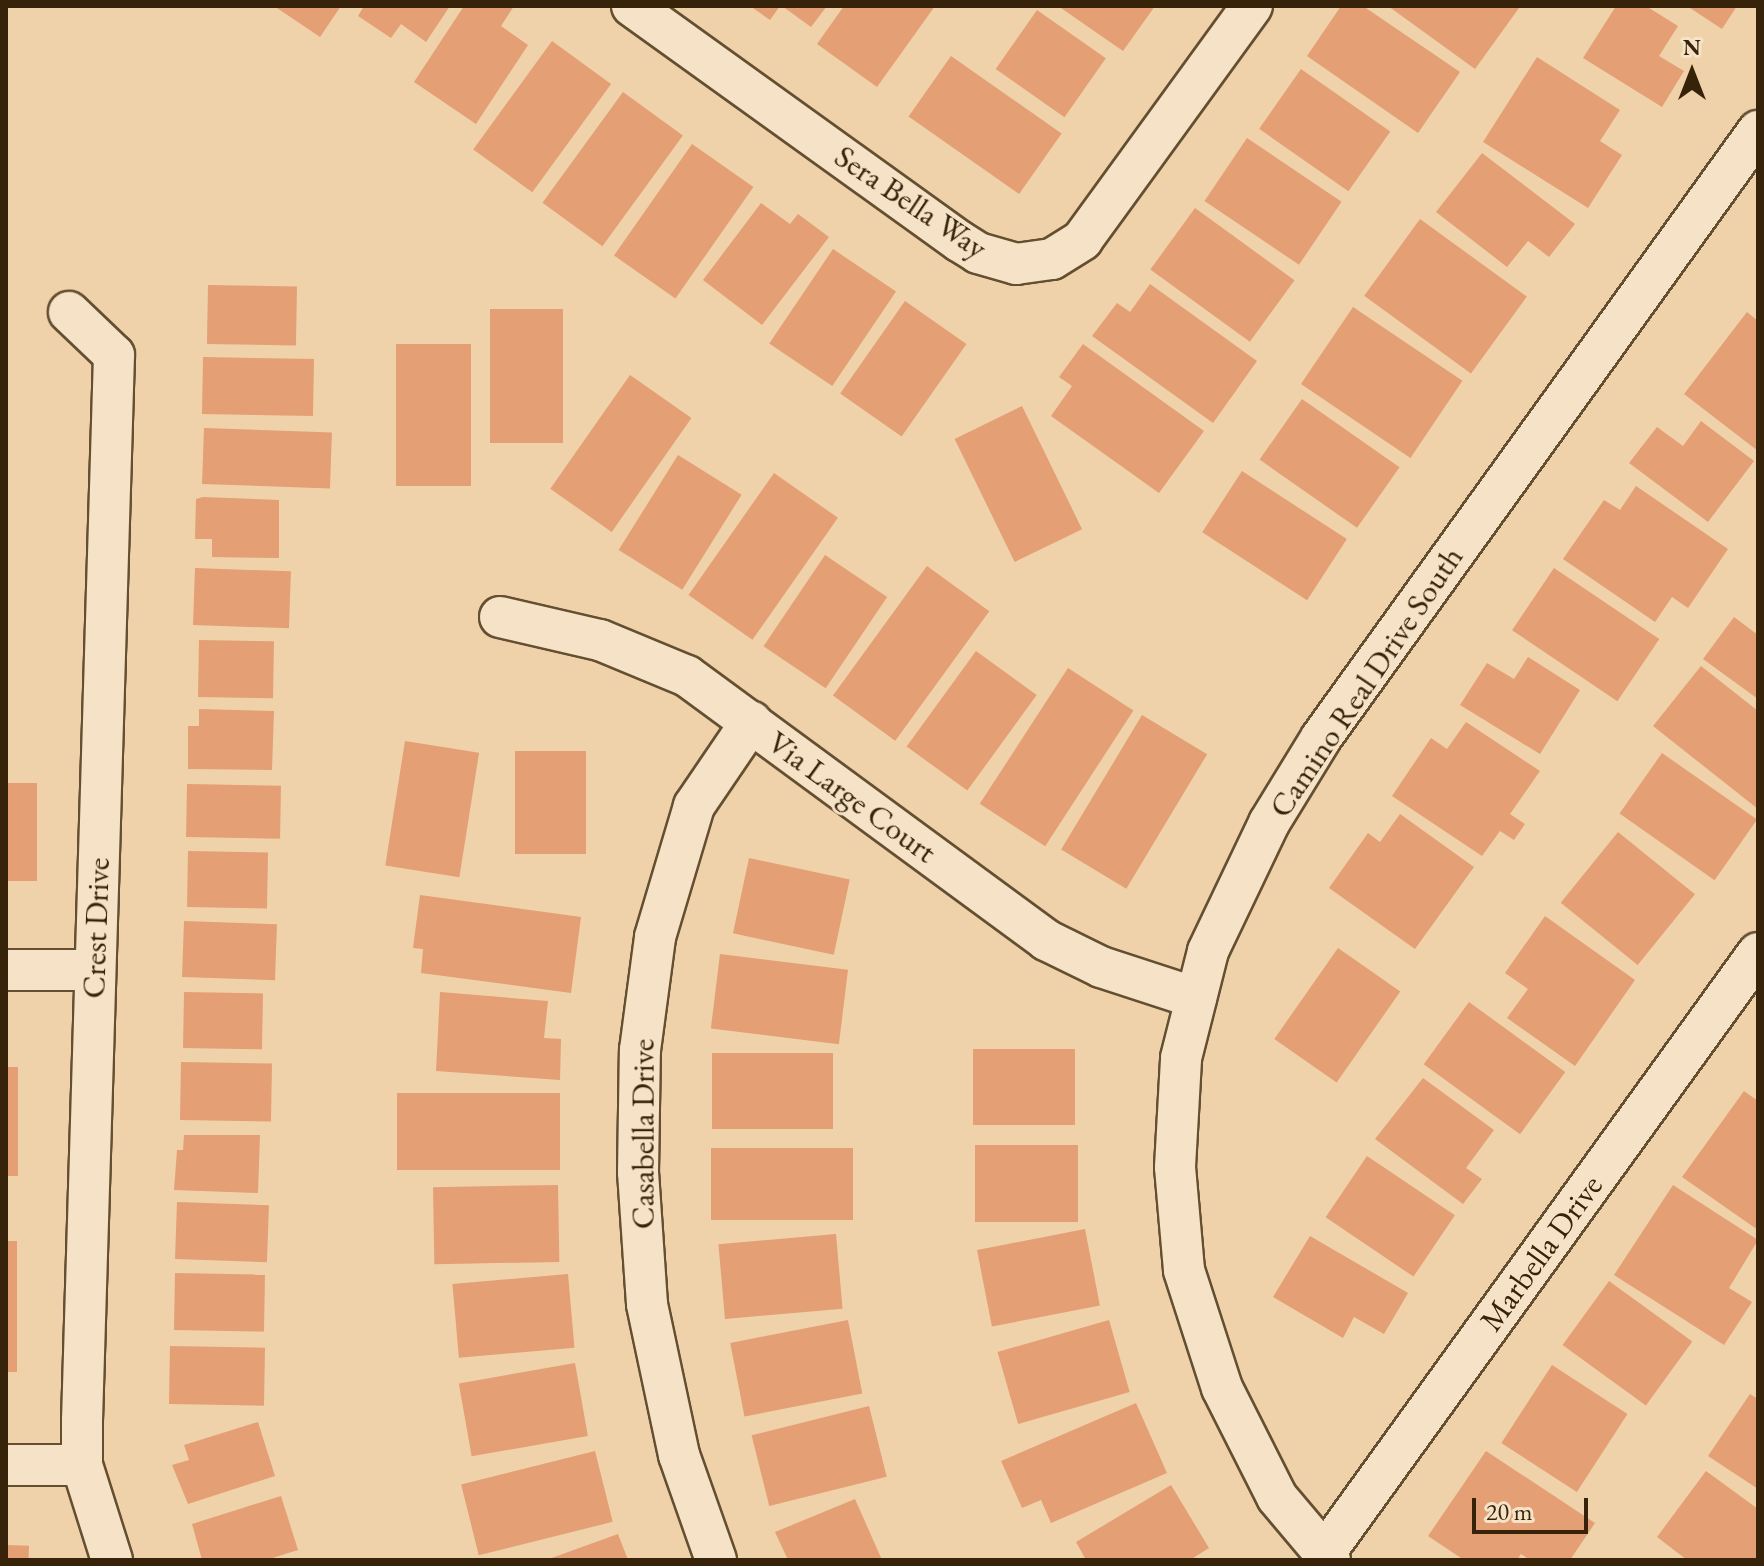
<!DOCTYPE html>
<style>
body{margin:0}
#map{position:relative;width:1764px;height:1566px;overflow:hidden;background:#efd2a9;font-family:"EB Garamond",serif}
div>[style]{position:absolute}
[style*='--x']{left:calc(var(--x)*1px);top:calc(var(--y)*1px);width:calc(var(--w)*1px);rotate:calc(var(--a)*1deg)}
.building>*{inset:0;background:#e49f74;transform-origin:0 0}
.roads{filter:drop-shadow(2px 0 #644f31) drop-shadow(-2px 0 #644f31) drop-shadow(0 2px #644f31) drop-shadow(0 -2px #644f31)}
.minor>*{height:40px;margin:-20px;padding:0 20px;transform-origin:20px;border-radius:20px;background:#f5e2c7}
span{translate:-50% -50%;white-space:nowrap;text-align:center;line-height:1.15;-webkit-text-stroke:6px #f5e2c7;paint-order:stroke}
.street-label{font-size:32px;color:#362309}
.frame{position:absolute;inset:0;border:8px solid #362309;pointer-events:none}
.north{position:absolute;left:1652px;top:32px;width:80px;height:80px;-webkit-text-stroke:6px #f5e2c7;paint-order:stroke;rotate:0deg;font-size:22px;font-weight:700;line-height:32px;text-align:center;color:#362309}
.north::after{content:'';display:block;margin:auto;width:28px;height:36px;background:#362309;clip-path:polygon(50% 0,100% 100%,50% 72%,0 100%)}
.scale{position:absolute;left:1472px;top:1498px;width:116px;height:36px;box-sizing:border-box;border:4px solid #362309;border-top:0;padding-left:10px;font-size:24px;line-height:28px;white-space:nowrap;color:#362309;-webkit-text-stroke:6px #f5e2c7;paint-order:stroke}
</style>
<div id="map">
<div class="building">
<i style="clip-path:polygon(274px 6px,341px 6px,320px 37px)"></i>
<i style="clip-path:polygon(364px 6px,450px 6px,426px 42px,401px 24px,391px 38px,358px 16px)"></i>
<i style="clip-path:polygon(464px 6px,514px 6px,501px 26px,528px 45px,476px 124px,414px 82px)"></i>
<i style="clip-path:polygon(750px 6px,780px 6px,770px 20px)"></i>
<i style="clip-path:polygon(782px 6px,827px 6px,811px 27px)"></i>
<i style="clip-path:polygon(844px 6px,935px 6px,877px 87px,817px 44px)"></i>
<i style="clip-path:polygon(1058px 6px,1155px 6px,1123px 51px)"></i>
<i style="clip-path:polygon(1341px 6px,1363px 6px,1460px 72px,1418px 133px,1307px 56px)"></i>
<i style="clip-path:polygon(1388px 6px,1516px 6px,1519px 8px,1475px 69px)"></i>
<i style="clip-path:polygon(1616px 6px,1646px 6px,1678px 26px,1659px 56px,1684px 71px,1662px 107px,1583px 58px)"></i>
<i style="clip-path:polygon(1687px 6px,1737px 6px,1722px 29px)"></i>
<i style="left:1037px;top:10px;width:84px;height:72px;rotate:35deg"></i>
<i style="left:552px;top:41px;width:73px;height:134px;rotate:36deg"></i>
<i style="left:951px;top:56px;width:135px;height:74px;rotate:35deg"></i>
<i style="clip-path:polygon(1537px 57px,1620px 110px,1600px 141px,1622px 155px,1588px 208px,1483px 142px)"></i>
<i style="left:1301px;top:69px;width:109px;height:73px;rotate:35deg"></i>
<i style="left:623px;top:92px;width:74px;height:137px;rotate:36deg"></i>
<i style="left:1247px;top:138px;width:114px;height:76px;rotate:34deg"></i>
<i style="left:692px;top:144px;width:75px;height:136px;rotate:35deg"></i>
<i style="clip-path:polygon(1482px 153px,1575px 224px,1549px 257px,1528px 241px,1507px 267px,1436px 212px)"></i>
<i style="clip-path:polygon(761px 203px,790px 224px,798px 214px,829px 237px,762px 325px,703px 280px)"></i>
<i style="left:1195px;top:208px;width:123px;height:76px;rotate:36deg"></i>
<i style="left:1420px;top:219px;width:132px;height:95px;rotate:36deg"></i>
<i style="left:833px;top:249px;width:76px;height:114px;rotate:34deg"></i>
<i style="clip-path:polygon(1150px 284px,1257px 361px,1213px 423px,1092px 336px,1117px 303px,1130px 312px)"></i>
<i style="left:208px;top:285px;width:89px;height:59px;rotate:1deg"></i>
<i style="left:905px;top:301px;width:75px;height:113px;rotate:35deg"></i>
<i style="left:1353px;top:307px;width:132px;height:93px;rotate:34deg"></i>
<i style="left:490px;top:309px;width:73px;height:134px"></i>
<i style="clip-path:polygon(1747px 312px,1758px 321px,1758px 451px,1684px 394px)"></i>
<i style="left:396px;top:344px;width:75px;height:142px"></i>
<i style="clip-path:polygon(1083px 344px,1204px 431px,1159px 493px,1051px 416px,1072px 386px,1059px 377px)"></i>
<i style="left:203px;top:357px;width:111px;height:57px;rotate:1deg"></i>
<i style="left:630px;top:375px;width:75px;height:139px;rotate:35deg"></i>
<i style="left:1302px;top:399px;width:119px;height:74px;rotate:35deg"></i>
<i style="left:1022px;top:406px;width:137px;height:75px;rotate:64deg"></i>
<i style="clip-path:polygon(1701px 421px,1754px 461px,1708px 522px,1629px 463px,1657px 427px,1683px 446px)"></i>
<i style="left:204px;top:428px;width:128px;height:56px;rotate:2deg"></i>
<i style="left:678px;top:455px;width:75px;height:112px;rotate:32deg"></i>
<i style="left:1242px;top:471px;width:125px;height:73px;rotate:33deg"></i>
<i style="left:774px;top:473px;width:78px;height:149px;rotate:35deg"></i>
<i style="clip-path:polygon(1636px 486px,1728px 549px,1688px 608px,1672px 597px,1655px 622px,1563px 559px,1604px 500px,1620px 510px)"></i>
<i style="clip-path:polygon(203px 497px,279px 500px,279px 558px,212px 557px,212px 539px,195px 539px,196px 499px)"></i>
<i style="left:825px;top:555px;width:75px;height:110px;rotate:34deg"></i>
<i style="left:927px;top:566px;width:77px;height:160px;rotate:36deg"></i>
<i style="left:195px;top:568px;width:96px;height:57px;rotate:2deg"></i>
<i style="left:1554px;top:568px;width:127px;height:75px;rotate:34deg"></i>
<i style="clip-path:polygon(1734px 617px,1758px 635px,1758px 699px,1703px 659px)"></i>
<i style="left:199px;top:640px;width:75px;height:57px;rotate:1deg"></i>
<i style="left:976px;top:651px;width:75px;height:118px;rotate:36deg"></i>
<i style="clip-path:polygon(1528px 657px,1580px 690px,1540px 754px,1460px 705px,1487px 663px,1514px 679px)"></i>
<i style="clip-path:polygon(1701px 666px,1758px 711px,1758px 809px,1653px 726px)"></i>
<i style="left:1068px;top:668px;width:78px;height:162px;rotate:33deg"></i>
<i style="clip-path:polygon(199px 709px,274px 711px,272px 770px,188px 769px,188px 726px,199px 726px)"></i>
<i style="left:1142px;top:715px;width:76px;height:157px;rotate:31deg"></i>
<i style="clip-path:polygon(1466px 722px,1540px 771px,1510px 814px,1525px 824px,1514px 840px,1500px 831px,1482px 856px,1392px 796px,1431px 738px,1447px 749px)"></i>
<i style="left:405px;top:741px;width:75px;height:126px;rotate:9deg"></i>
<i style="left:515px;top:751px;width:71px;height:103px"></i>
<i style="left:1662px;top:753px;width:116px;height:74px;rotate:35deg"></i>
<i style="left:6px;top:783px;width:31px;height:98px"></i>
<i style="left:187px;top:784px;width:94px;height:53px;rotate:1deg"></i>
<i style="clip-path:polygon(1400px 814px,1474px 867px,1415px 949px,1329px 888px,1368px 833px,1380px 842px)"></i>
<i style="left:1618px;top:832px;width:99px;height:91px;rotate:39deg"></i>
<i style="left:188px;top:851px;width:80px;height:56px;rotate:1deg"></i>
<i style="left:749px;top:858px;width:103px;height:77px;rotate:12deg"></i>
<i style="clip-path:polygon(420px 895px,581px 917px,571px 993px,421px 973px,423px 949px,413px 948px)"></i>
<i style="clip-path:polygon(1545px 916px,1635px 980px,1575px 1066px,1507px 1018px,1528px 989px,1505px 973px)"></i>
<i style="left:184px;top:921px;width:93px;height:56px;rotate:2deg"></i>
<i style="left:1338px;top:948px;width:76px;height:111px;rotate:35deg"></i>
<i style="left:720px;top:954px;width:129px;height:75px;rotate:7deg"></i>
<i style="left:184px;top:992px;width:79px;height:56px;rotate:1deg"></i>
<i style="clip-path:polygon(440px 992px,548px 1001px,544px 1038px,561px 1039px,560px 1080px,436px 1071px)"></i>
<i style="left:1469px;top:1002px;width:119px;height:77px;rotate:36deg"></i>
<i style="left:973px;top:1049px;width:102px;height:76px"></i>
<i style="left:712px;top:1053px;width:121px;height:76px"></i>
<i style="left:181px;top:1062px;width:91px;height:58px;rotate:1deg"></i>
<i style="left:6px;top:1067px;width:12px;height:109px"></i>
<i style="clip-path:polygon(1423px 1078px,1494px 1130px,1466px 1168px,1482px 1179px,1463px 1204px,1375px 1139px)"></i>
<i style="clip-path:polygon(1744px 1091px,1758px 1101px,1758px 1230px,1682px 1177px)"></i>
<i style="left:397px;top:1093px;width:163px;height:77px"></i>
<i style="clip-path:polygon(184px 1135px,260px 1135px,258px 1193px,174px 1190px,177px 1150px,183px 1150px)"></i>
<i style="left:975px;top:1145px;width:103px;height:77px"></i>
<i style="left:711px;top:1148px;width:142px;height:72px"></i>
<i style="left:1367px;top:1156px;width:106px;height:74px;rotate:34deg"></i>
<i style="left:558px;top:1185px;width:77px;height:125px;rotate:89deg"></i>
<i style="clip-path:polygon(1673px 1185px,1758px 1240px,1729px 1288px,1752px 1302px,1724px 1345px,1614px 1275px)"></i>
<i style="left:177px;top:1202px;width:92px;height:57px;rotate:2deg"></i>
<i style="left:1085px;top:1229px;width:78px;height:110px;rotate:79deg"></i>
<i style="left:836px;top:1234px;width:75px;height:118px;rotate:85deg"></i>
<i style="clip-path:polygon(1310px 1236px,1408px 1293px,1384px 1334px,1354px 1317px,1343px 1338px,1273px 1297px)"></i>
<i style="left:6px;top:1241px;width:11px;height:131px"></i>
<i style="left:175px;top:1273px;width:90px;height:57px;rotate:1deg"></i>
<i style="left:568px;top:1274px;width:74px;height:116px;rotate:85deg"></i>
<i style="left:1609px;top:1281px;width:103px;height:79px;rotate:36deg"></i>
<i style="left:848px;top:1320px;width:75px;height:120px;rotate:79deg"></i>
<i style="left:1109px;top:1320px;width:75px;height:116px;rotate:74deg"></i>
<i style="left:170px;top:1346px;width:95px;height:58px;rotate:1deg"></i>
<i style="left:575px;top:1363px;width:74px;height:118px;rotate:80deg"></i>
<i style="left:1552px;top:1365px;width:90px;height:93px;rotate:33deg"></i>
<i style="clip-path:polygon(1750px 1394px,1758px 1399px,1758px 1489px,1708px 1456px)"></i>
<i style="clip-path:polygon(1136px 1403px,1167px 1473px,1051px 1523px,1041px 1500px,1022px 1508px,1001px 1461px)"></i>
<i style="left:869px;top:1406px;width:73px;height:121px;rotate:76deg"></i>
<i style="clip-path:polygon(258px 1422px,275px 1476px,188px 1504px,172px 1465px,189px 1460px,184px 1445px)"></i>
<i style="left:595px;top:1451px;width:73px;height:138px;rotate:76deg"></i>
<i style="clip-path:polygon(1486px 1451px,1595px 1523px,1570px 1560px,1530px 1560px,1521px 1554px,1517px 1560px,1464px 1560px,1428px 1536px)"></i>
<i style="clip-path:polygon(1706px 1471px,1758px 1509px,1758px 1560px,1687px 1560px,1657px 1537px)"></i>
<i style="clip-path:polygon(1171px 1485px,1209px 1548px,1190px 1560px,1086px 1560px,1076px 1542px)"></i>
<i style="clip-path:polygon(281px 1496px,298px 1550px,266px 1560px,202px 1560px,192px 1524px)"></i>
<i style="clip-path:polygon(855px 1499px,882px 1560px,788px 1560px,775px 1532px)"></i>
<i style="clip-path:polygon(618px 1534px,628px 1560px,546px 1560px)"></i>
<i style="left:6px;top:1545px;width:23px;height:15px;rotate:2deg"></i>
</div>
<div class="roads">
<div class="minor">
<i style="--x:632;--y:6;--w:403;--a:35.7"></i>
<i style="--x:959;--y:241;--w:22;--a:32"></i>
<i style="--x:978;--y:253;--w:40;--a:16"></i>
<i style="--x:1016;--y:264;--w:36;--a:-8"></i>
<i style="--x:1052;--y:259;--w:36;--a:-32"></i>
<i style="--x:1082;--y:240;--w:289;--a:-54"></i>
<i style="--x:69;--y:312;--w:62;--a:43.7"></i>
<i style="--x:114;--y:355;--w:1065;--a:91.72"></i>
<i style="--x:82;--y:1420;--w:45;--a:90"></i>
<i style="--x:82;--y:1465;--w:100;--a:72.5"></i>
<i style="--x:500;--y:617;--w:103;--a:13"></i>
<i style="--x:600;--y:640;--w:94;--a:22.5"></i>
<i style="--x:687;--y:676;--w:446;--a:36.3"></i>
<i style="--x:1046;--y:940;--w:61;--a:26.1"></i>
<i style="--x:1101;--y:967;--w:100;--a:18.1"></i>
<i style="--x:6;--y:970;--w:89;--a:0"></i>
<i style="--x:6;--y:1465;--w:76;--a:0"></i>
<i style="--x:1324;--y:1554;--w:741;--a:-54.17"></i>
<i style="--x:716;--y:1560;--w:111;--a:-109.4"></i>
<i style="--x:679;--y:1455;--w:154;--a:-102"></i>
<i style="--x:647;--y:1304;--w:132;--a:-93.9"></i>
<i style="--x:638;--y:1172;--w:122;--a:-89.1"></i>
<i style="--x:640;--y:1050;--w:114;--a:-82.4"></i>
<i style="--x:655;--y:937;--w:137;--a:-73.4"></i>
<i style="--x:694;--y:806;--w:102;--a:-55.8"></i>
<i style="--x:1330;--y:1560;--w:82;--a:-130.1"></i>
<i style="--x:1277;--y:1497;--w:122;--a:-116.8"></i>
<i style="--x:1222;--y:1388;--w:124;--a:-107.9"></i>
<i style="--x:1184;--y:1270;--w:103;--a:-95"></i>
<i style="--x:1175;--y:1167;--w:109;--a:-86.8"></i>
<i style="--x:1181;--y:1058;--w:110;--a:-75.8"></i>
<i style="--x:1208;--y:951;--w:142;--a:-64.5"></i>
<i style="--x:1269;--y:823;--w:100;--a:-58.5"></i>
<i style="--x:1321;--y:738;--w:748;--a:-54.25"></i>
</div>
</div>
<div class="street-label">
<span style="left:911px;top:202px;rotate:34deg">Sera Bella Way</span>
<span style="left:1366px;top:682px;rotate:-56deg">Camino Real Drive South</span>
<span style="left:852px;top:797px;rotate:36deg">Via Large Court</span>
<span style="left:96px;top:928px;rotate:-88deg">Crest Drive</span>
<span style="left:643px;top:1134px;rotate:-90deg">Casabella Drive</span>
<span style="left:1541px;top:1253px;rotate:-54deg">Marbella Drive</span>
</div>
<div class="frame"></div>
<div class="north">N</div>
<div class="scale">20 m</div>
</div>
